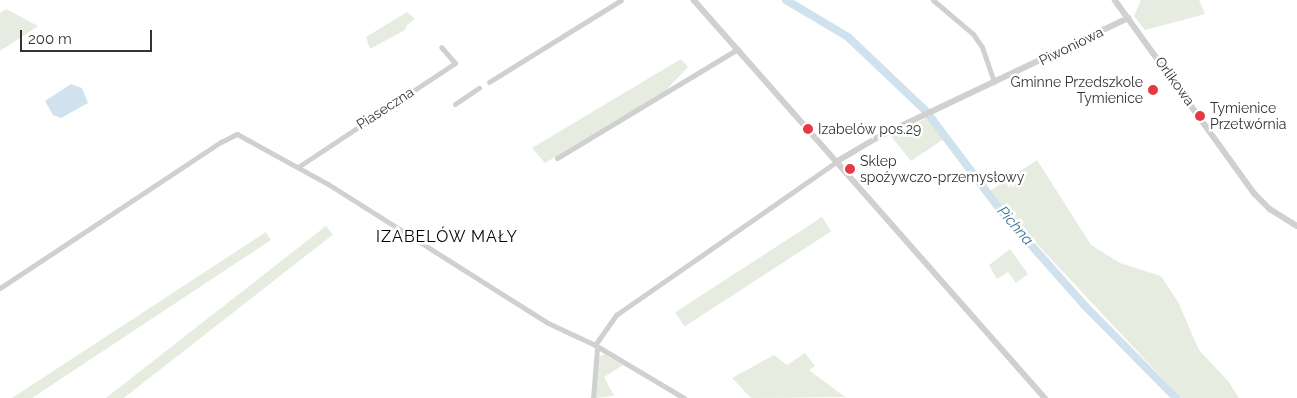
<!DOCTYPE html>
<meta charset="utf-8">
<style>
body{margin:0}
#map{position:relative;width:1297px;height:398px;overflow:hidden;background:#fff;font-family:Raleway,sans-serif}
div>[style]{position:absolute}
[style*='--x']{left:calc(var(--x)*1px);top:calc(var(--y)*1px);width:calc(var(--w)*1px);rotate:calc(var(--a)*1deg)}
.green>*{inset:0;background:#e6ecdf;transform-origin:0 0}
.water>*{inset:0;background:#cfe2ee}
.river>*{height:8px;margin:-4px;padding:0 4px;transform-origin:4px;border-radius:4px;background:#cfe2ee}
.minor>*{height:5px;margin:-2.5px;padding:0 2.5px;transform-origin:2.5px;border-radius:2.5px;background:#d0d0d0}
.tertiary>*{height:5.5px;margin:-2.75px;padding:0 2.75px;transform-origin:2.75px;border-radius:2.75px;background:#d0d0d0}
.dots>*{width:14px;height:14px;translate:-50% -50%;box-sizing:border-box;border:2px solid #fff;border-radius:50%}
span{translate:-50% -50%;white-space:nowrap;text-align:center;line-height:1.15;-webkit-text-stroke:5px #fff;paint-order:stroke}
.street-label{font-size:14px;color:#333}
.poi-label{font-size:14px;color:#333}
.right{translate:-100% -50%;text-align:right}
.left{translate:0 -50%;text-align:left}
.water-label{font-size:15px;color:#3f7597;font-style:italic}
.quarter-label{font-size:16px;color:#000;letter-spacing:1px}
.scale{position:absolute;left:20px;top:30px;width:132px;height:22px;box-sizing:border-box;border:2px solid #333;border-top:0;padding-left:6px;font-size:15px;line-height:18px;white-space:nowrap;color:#333;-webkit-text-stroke:4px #fff;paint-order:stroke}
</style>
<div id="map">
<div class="green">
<i style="clip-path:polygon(1141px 0,1199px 0,1205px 14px,1145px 30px,1134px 16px)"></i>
<i style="clip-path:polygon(6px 9px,38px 26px,0 51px,0 13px)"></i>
<i style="clip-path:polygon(407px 12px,415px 19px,407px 25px,405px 30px,370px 49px,366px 37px)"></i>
<i style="clip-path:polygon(681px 59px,688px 67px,666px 90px,545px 163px,532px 148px)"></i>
<i style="clip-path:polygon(927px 118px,944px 139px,911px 161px,891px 136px)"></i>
<i style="clip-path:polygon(1037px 160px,1091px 245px,1120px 263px,1161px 276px,1178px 302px,1199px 350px,1228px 381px,1239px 398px,1181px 398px,1008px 213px,990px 191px)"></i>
<i style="left:822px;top:217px;width:17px;height:175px;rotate:57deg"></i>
<i style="left:326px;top:226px;width:11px;height:313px;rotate:52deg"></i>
<i style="clip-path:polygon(266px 232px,271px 240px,32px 398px,12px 398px)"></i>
<i style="clip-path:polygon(1010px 249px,1028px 274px,1016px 283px,1008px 272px,997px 279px,989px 265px)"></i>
<i style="clip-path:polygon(805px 353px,815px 366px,809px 370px,845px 397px,751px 398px,732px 378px,774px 355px,787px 365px)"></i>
<i style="clip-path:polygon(604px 354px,623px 365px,604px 377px,614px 396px,595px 398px,598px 358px)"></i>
</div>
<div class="water">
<i style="clip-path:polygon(71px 84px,82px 88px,88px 103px,61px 118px,53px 115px,45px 101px)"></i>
</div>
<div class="river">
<i style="--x:786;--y:0;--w:72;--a:30.8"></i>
<i style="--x:848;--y:37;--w:108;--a:43.5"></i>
<i style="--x:926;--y:111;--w:125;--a:53.1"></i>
<i style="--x:1001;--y:211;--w:128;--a:48.5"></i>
<i style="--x:1086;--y:307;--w:128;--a:45.3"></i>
</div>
<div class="minor">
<i style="--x:933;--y:0;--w:52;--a:40.4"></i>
<i style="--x:973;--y:34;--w:16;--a:55"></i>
<i style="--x:982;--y:47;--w:37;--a:71"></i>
<i style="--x:489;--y:82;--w:155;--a:-31.8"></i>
<i style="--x:455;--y:104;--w:29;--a:-34"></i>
<i style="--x:557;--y:158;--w:211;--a:-31.1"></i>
<i style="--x:298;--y:167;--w:188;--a:-33.5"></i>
<i style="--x:455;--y:63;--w:21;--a:-131"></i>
<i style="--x:0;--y:288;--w:265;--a:-33.5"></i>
<i style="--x:221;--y:142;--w:18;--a:-27"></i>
<i style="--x:237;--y:134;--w:104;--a:28.8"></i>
<i style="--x:328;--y:184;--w:260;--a:32.3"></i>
<i style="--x:548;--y:323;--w:52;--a:25.1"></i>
<i style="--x:595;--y:345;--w:104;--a:30.8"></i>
<i style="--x:595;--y:345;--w:37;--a:-55"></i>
<i style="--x:616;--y:315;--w:268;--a:-34.8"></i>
<i style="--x:593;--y:398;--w:50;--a:-85.4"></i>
</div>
<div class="tertiary">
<i style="--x:694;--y:0;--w:531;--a:48.59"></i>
<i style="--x:1115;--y:0;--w:239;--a:54.2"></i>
<i style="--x:1255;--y:194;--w:21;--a:45"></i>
<i style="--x:1270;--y:209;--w:32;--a:32"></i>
<i style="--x:836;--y:162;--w:51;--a:-30.6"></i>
<i style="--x:880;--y:136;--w:275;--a:-25.4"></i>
</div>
<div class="dots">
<i style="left:1153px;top:90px;background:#e63946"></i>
<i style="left:1200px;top:116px;background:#e63946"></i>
<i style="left:808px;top:129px;background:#e63946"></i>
<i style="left:850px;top:169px;background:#e63946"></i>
</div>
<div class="street-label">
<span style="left:1071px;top:46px;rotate:-26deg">Piwoniowa</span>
<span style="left:1175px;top:81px;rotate:54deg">Orlikowa</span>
<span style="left:385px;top:108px;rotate:-33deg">Piaseczna</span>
</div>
<div class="poi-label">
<span class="right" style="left:1143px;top:90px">Gminne Przedszkole<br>Tymienice</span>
<span class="left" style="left:1210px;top:116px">Tymienice<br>Przetwórnia</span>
<span class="left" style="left:818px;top:129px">Izabelów pos.29</span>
<span class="left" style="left:860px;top:169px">Sklep<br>spożywczo-przemysłowy</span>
</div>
<div class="water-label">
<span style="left:1015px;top:226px;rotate:49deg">Pichna</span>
</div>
<div class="quarter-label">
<span style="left:447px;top:237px">IZABELÓW MAŁY</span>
</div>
<div class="scale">200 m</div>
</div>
